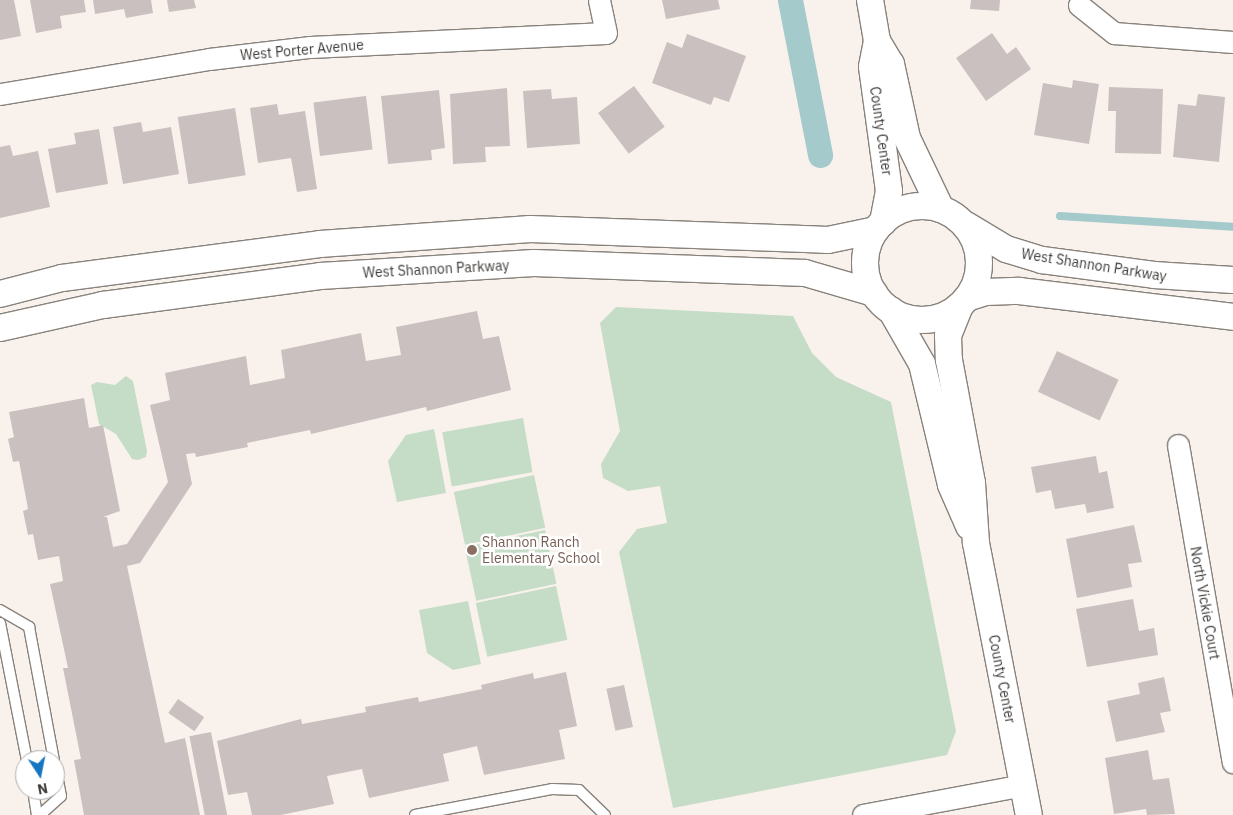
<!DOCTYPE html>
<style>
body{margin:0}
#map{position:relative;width:1233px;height:815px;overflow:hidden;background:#f9f2ec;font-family:"IBM Plex Sans",sans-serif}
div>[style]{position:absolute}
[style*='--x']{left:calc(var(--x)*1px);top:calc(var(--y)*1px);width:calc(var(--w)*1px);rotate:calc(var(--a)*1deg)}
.green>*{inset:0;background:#c5dcc7;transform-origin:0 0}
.stream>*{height:8px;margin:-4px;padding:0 4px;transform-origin:4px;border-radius:4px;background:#a4cacb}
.canal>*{height:25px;margin:-12.5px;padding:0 12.5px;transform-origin:12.5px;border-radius:12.5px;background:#a4cacb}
.building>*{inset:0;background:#cac0bf;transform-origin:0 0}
.roads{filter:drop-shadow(1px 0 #88827c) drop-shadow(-1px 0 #88827c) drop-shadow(0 1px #88827c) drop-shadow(0 -1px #88827c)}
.service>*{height:10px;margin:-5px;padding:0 5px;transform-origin:5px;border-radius:5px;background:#fff}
.minor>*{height:21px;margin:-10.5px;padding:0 10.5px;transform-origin:10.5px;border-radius:10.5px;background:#fff}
.tertiary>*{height:26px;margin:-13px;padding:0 13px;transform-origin:13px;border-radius:13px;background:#fff}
.tertiary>.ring{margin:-13px;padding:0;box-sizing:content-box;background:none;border:26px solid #fff;border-radius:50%}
.dots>*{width:14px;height:14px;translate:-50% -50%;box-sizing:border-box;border:2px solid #fff;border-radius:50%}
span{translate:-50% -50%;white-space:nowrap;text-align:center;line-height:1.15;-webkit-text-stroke:5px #fff;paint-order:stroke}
.street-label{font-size:14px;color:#3d3a38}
.education-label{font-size:14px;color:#785e54}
.left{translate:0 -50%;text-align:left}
.north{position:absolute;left:15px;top:750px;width:50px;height:50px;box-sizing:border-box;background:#fff;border:1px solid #b1b0af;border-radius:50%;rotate:169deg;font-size:14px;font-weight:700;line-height:20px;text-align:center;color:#3d3a38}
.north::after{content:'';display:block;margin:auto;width:18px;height:22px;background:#1475c1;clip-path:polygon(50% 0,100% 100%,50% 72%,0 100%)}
</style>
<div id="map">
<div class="green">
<i style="clip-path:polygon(616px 307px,793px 316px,812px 353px,836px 377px,891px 402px,956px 731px,947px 755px,673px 808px,619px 552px,637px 529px,667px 523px,660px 486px,628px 491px,603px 478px,601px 464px,620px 431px,600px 323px)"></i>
<i style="clip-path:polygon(126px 376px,133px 381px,147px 451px,146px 457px,138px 460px,132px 459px,116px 434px,99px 424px,91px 385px,97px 382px,115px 385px)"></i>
<i style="left:523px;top:418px;width:55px;height:82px;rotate:80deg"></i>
<i style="clip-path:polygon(434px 429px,446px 493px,397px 502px,388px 461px,406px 435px)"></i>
<i style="left:534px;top:475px;width:54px;height:82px;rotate:78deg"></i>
<i style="left:545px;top:530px;width:55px;height:82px;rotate:78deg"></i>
<i style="left:556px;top:586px;width:55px;height:82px;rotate:78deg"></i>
<i style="clip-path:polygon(468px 601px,481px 664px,453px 670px,427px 653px,419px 610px)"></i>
</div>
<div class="stream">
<i style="--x:1060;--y:216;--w:173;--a:3.6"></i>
</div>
<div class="canal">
<i style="--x:790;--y:0;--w:158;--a:79"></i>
</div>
<div class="building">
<i style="clip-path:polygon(0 0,14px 0,21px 36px,0 40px)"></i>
<i style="clip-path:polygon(30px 0,84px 0,86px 12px,60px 16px,62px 28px,36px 33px)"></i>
<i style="clip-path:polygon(93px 0,151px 0,153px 13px,126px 18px,124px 9px,95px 14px)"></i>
<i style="clip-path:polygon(167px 0,194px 0,196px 8px,169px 12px)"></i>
<i style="clip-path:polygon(662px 0,718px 0,720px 9px,666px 19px)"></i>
<i style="clip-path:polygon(971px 0,1000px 0,999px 11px,970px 9px)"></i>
<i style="clip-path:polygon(992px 33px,1007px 54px,1016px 47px,1031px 69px,986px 101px,956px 58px)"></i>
<i style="clip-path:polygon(687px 34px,746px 56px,729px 102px,714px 97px,711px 105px,652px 83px,667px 42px,682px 48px)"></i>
<i style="clip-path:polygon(1073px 80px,1099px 84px,1089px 144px,1034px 135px,1043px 83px,1072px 88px)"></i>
<i style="left:634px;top:86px;width:51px;height:45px;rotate:53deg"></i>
<i style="clip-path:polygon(1109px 87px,1163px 89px,1161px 154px,1115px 153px,1116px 111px,1108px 111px)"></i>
<i style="clip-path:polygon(507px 88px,510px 146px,485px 147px,486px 162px,453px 164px,450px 94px)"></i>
<i style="clip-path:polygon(551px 89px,552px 99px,577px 97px,580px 144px,527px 148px,523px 91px)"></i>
<i style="clip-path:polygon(439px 90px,445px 148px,431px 150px,432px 160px,388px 164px,381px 96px)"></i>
<i style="clip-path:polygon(1198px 94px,1225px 97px,1219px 162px,1173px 157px,1178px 104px,1196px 106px)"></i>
<i style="left:366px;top:96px;width:54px;height:53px;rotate:83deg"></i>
<i style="clip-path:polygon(277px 104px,279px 115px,305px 111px,317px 189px,297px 192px,291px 158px,258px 163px,250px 108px)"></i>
<i style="left:235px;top:108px;width:68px;height:58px;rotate:81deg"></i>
<i style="clip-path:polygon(141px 122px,143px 132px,171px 127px,179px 174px,123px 184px,113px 127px)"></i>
<i style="clip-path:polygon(99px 129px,108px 184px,56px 193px,48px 149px,76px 144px,74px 133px)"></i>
<i style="clip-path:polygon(10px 145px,13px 156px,38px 151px,50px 207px,0 218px,0 147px)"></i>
<i style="clip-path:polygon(477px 311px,483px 339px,499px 336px,511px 390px,427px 411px,426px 407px,311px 434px,310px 430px,247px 443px,248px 447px,196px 457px,195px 453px,186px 454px,192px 484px,140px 563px,127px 566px,165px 743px,185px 738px,200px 815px,84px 815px,74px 760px,81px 759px,63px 668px,68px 668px,50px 584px,63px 581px,59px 556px,38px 560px,33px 534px,28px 535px,23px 511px,28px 509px,19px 461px,13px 462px,8px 439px,14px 437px,9px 412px,84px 398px,89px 428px,103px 425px,120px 511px,103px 517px,107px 517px,113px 547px,127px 544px,168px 482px,150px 405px,170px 400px,165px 373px,246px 356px,250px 385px,285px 378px,281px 350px,361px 333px,366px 361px,401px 355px,396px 327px)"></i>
<i style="left:1057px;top:351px;width:68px;height:45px;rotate:25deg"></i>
<i style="clip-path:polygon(1096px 456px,1099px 473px,1107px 471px,1114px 508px,1087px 513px,1085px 504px,1055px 509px,1051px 490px,1036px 493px,1031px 467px)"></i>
<i style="clip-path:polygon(1134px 525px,1142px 562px,1128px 564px,1132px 587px,1077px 598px,1066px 539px)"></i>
<i style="clip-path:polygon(1133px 599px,1139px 631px,1154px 628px,1158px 655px,1087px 667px,1076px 609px)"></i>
<i style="clip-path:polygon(566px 672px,577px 726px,559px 730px,565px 759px,484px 775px,477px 746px,443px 754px,449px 781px,369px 798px,362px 769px,327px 776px,334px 804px,281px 815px,252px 815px,247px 792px,228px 795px,217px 741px,301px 719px,302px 724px,366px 712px,365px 707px,418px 697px,419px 702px,482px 689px,481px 685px,533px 673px,534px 679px)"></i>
<i style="clip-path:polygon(1164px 677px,1171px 711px,1160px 713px,1165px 732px,1116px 742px,1107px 701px,1140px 694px,1138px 683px)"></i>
<i style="left:624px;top:685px;width:43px;height:18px;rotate:78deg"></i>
<i style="left:178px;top:699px;width:32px;height:17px;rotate:35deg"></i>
<i style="left:211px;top:732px;width:85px;height:22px;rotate:79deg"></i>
<i style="clip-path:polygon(1148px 750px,1153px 780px,1169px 778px,1175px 814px,1147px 815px,1146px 809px,1114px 814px,1105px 758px)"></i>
</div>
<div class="roads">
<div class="service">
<i style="--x:0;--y:610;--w:34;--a:30"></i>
<i style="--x:29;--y:627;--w:135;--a:79.4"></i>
<i style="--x:0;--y:623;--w:140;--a:78.9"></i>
<i style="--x:33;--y:790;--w:25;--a:81"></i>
<i style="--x:40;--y:815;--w:28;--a:-42"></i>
<i style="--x:61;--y:796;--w:31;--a:-101"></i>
<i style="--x:415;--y:815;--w:139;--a:-10.7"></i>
<i style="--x:552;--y:789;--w:27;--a:2"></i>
<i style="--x:579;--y:790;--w:36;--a:44"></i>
</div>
<div class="minor">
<i style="--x:1079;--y:5;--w:45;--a:38.7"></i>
<i style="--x:1114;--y:33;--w:119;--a:4.3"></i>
<i style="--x:0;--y:94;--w:212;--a:-9.5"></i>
<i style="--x:209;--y:59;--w:102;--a:-6.8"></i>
<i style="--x:310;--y:47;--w:296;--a:-2.7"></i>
<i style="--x:606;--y:33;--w:34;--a:-102"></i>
<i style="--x:1178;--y:445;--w:322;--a:80.2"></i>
<i style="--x:863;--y:815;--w:163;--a:-10.6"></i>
</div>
<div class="tertiary">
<i style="--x:870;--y:0;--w:42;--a:80.3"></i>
<i style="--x:877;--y:41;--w:27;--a:59"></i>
<i style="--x:891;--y:64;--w:76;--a:77.8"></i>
<i style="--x:907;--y:138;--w:79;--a:64.4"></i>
<i style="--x:877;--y:41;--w:26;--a:101"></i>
<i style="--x:872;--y:67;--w:125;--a:82.2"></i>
<i style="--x:889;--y:191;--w:32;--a:101"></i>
<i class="ring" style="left:865px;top:206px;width:88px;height:88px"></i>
<i style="--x:966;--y:225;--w:47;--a:31"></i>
<i style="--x:1006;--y:249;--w:38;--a:17"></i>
<i style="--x:1042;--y:260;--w:113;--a:7.6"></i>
<i style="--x:1154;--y:275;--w:79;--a:3.6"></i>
<i style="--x:0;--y:294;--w:64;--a:-14.5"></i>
<i style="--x:62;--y:278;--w:260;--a:-7.5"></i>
<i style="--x:320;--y:244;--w:211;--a:-4.1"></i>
<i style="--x:530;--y:229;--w:298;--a:2.1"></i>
<i style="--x:828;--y:240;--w:49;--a:-11.8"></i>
<i style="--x:967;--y:298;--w:20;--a:-18"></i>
<i style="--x:986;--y:292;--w:33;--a:-2"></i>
<i style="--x:1019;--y:291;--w:216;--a:6.9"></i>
<i style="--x:960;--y:306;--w:32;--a:112"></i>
<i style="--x:948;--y:336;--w:24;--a:88"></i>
<i style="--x:949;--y:360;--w:125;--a:79.4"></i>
<i style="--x:972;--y:483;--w:60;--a:86.2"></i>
<i style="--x:976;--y:543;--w:277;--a:79"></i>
<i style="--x:891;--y:310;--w:62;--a:60.1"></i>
<i style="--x:922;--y:364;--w:124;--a:76.5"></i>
<i style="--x:951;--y:485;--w:45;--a:66.3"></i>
<i style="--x:0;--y:328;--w:106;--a:-12.6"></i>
<i style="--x:103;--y:305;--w:219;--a:-7.6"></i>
<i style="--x:320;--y:276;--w:214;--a:-3.5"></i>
<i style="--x:534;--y:263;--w:271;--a:2.1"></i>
<i style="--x:805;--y:273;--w:72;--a:16.2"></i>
</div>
</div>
<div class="dots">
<i style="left:472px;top:550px;background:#8d6e63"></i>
</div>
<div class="street-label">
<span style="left:302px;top:50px;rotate:-5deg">West Porter Avenue</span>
<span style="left:881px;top:131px;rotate:82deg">County Center</span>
<span style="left:1094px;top:265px;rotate:9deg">West Shannon Parkway</span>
<span style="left:436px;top:269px;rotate:-3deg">West Shannon Parkway</span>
<span style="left:1205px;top:603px;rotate:80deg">North Vickie Court</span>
<span style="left:1002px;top:679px;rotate:79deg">County Center</span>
</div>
<div class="education-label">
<span class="left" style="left:482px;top:550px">Shannon Ranch<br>Elementary School</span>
</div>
<div class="north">N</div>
</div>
